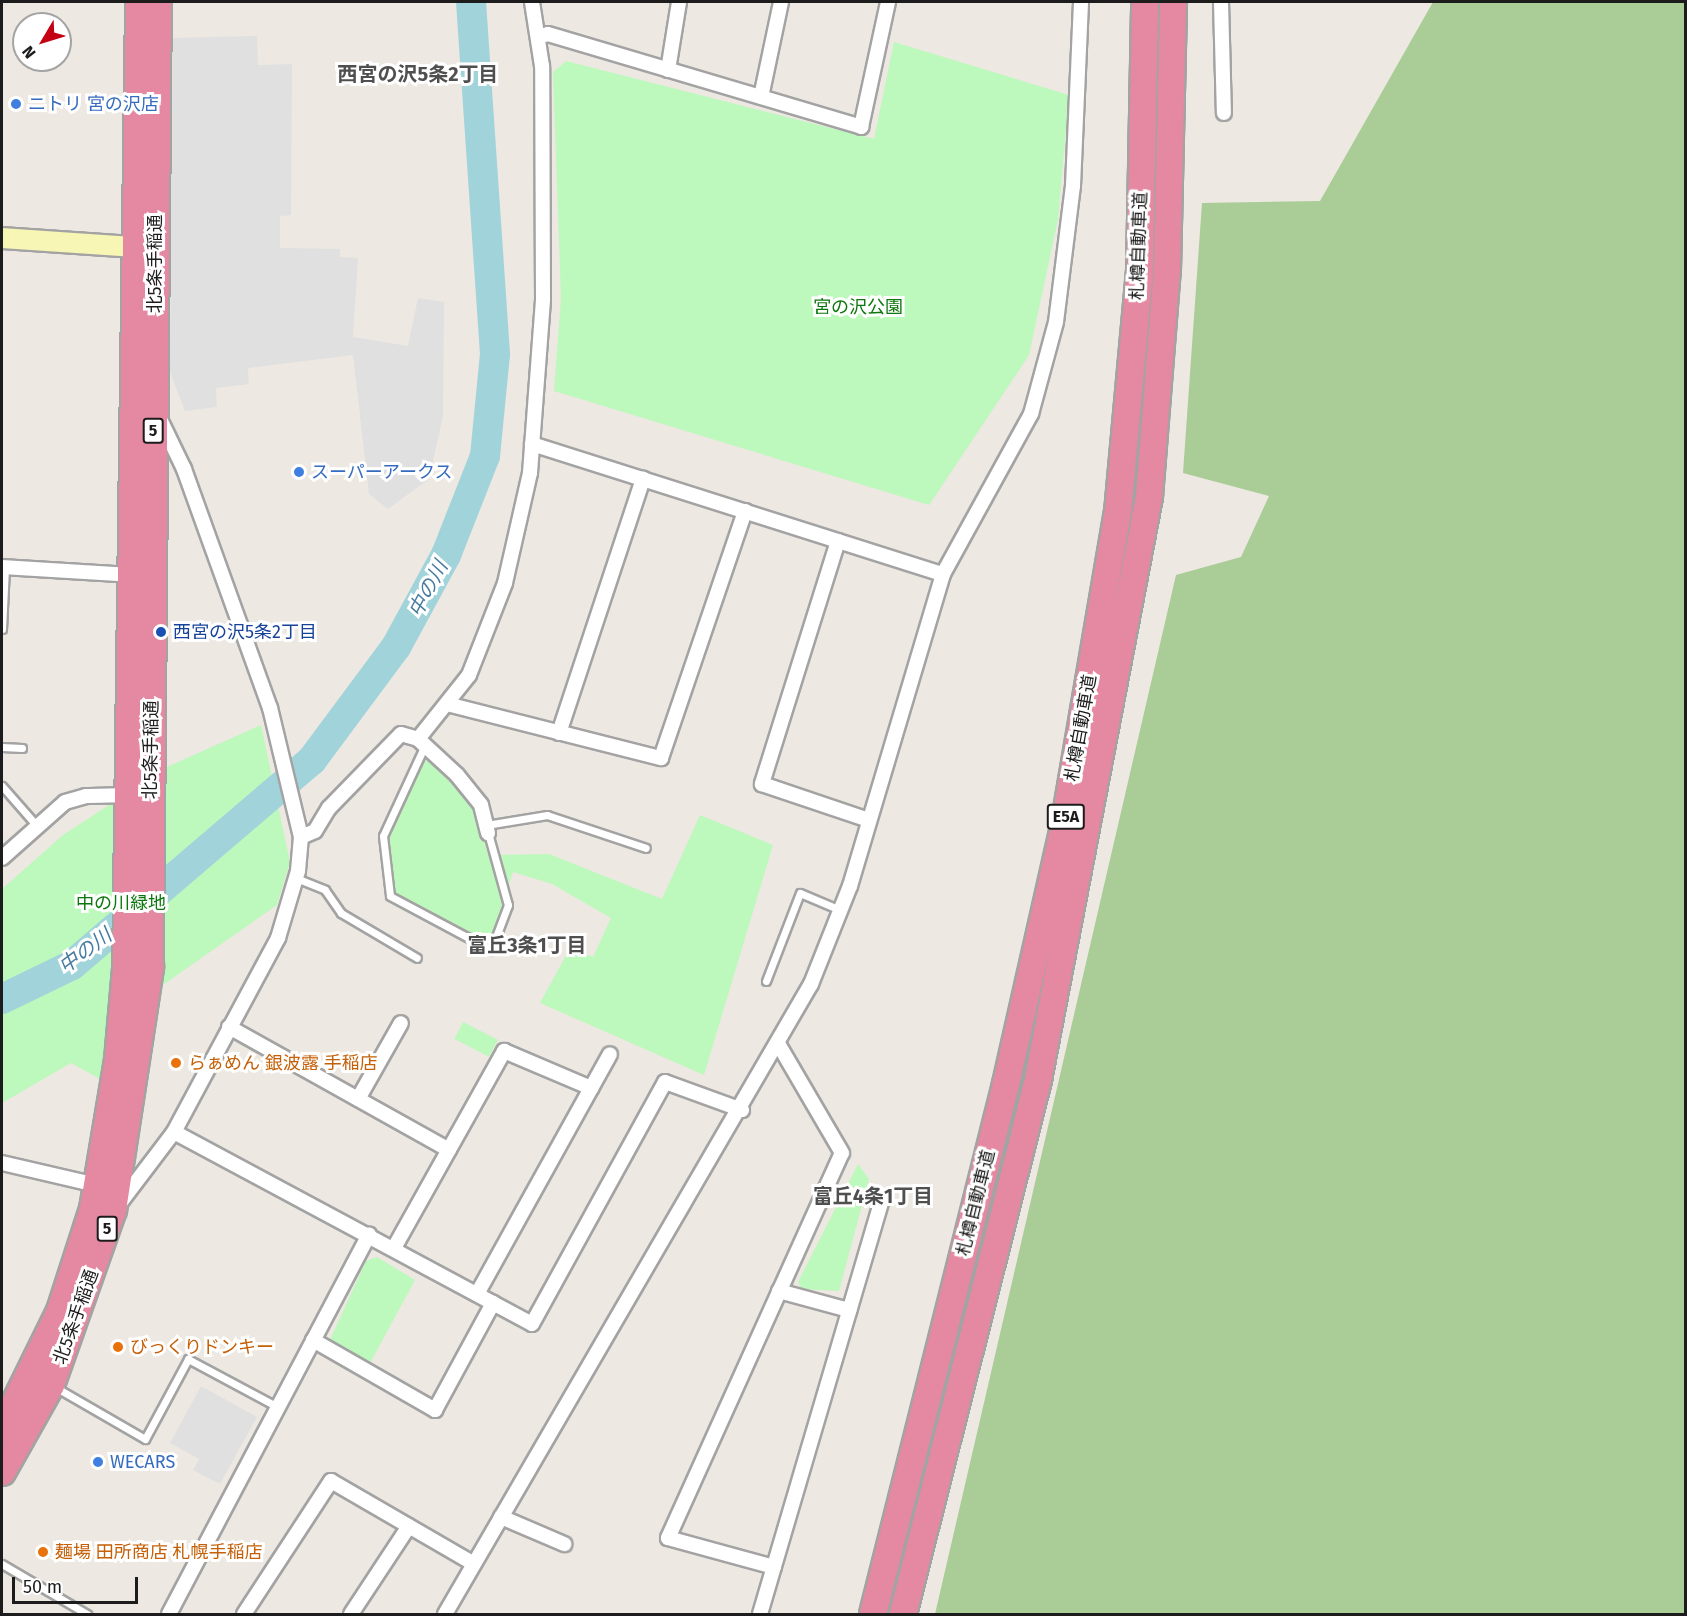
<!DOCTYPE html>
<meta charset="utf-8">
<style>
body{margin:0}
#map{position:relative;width:1687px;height:1616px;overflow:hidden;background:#ede8e1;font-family:"Fira Sans","Noto Sans JP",sans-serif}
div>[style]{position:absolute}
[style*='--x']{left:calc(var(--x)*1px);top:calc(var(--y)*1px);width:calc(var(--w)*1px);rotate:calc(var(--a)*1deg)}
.forest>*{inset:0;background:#aacc96}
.park>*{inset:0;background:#bdf8bd;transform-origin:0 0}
.parking>*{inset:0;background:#e0e0e0}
.river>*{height:30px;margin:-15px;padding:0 15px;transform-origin:15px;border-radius:15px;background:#a1d3db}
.roads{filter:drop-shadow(2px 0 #a3a3a3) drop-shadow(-2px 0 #a3a3a3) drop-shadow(0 2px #a3a3a3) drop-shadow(0 -2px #a3a3a3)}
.lane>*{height:7px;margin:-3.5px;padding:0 3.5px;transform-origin:3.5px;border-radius:3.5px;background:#fff}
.street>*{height:14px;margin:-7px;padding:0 7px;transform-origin:7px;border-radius:7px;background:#fff}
.secondary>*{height:20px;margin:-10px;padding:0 10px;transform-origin:10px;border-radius:10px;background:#f8f6b4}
.highway>*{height:26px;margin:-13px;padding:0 13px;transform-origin:13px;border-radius:13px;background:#e588a1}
.dots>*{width:16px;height:16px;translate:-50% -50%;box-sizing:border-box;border:3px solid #fff;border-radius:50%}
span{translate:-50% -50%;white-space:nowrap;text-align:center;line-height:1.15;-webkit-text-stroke:6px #fff;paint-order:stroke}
.shield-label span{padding:2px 4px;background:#fff;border:2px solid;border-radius:4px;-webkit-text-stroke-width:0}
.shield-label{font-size:16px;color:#1c1c1c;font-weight:700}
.shop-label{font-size:18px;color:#366cbe}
.left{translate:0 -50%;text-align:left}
.street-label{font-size:18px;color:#1c1c1c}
.park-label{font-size:18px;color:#0c770c}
.transit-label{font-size:18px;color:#164399}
.food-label{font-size:18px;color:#c56008}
.neighbourhood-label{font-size:20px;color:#4f4f4f;font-weight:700}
.water-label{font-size:20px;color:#477ca1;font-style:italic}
.frame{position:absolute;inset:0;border:3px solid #1c1c1c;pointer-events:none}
.north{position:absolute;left:12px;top:12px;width:60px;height:60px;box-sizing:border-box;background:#fff;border:2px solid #a4a4a4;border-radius:50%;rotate:232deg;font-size:16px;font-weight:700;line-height:24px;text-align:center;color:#1c1c1c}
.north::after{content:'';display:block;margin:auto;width:21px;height:27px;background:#c50213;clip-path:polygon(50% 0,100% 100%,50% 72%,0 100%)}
.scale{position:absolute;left:12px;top:1577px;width:126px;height:27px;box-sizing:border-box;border:3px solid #1c1c1c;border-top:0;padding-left:8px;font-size:18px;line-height:21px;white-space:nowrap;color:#1c1c1c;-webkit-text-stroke:4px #fff;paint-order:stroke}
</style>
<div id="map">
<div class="forest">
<i style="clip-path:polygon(1433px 2px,1685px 2px,1685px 1614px,935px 1614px,1176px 575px,1241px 557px,1269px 496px,1183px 473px,1202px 203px,1320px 201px)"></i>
</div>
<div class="park">
<i style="clip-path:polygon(894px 42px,1069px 95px,1058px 219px,1029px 355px,929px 505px,554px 391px,561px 298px,553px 72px,566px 61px,874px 139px)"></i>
<i style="clip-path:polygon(261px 725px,290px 862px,277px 905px,110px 1022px,100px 1079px,71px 1063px,2px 1103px,2px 889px,63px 835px,169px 766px)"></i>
<i style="clip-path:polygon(430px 759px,476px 812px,488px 855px,549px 854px,662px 899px,700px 815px,773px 845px,704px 1075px,540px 1003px,570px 948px,593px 957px,611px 918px,552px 884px,513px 872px,489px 943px,395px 893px,388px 839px,421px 764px)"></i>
<i style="left:463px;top:1022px;width:39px;height:19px;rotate:27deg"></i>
<i style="clip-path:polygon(858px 1164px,869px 1179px,839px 1291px,802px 1289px,798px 1282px)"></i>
<i style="clip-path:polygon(377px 1257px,415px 1280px,369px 1365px,329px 1342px,366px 1261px)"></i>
</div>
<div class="parking">
<i style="clip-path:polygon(257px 36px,258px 65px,292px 64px,291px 215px,280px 216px,280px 248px,340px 249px,340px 257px,358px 258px,353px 337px,408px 346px,418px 298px,444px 302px,443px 416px,429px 479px,388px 509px,369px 494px,353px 355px,248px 368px,249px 384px,216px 388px,217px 407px,185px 411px,170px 372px,172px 38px)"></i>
<i style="clip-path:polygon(201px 1386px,257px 1417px,220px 1484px,193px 1470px,199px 1459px,170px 1443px)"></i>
</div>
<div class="river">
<i style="--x:2;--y:999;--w:78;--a:-25.9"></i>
<i style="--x:72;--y:965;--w:316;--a:-40.5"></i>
<i style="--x:312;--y:760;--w:141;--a:-53.4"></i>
<i style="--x:396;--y:647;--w:105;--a:-61.5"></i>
<i style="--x:446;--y:555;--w:106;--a:-68.5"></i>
<i style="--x:485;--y:456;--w:102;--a:-84.4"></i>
<i style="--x:495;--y:354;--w:353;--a:-93.9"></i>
</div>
<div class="roads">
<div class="lane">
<i style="--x:2;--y:629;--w:62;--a:-87.2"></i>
<i style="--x:425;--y:745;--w:100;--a:114.8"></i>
<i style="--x:383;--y:836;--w:60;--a:83.3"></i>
<i style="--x:390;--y:896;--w:115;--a:28.1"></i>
<i style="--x:491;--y:950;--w:48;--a:-69.3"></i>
<i style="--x:508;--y:905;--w:75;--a:-105.5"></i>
<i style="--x:2;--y:747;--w:20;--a:3"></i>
<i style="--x:2;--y:786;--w:53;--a:48.8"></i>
<i style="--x:486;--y:825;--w:62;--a:-9.3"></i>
<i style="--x:547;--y:815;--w:104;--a:18.4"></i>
<i style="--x:296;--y:878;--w:31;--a:22"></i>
<i style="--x:325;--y:890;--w:28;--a:55"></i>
<i style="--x:341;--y:913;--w:88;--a:30.6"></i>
<i style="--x:766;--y:981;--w:94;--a:-68.9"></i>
<i style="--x:800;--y:893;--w:43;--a:23"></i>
<i style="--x:55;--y:1387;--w:104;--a:30"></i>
<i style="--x:145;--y:1439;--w:91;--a:-61.7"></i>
<i style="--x:188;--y:1359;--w:102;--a:28.1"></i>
<i style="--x:2;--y:1564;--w:99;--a:30.5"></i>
</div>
<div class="street">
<i style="--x:1221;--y:2;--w:111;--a:88.5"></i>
<i style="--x:538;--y:37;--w:10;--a:-17"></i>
<i style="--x:548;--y:34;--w:327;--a:16.5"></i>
<i style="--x:861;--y:127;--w:128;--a:-77.8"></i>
<i style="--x:668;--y:70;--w:69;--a:-80.8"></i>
<i style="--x:761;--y:97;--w:97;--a:-78.1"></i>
<i style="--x:532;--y:444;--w:431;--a:17.6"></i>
<i style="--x:838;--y:541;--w:255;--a:107.4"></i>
<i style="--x:762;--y:784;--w:113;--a:18.6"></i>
<i style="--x:2;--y:567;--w:130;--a:3.5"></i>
<i style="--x:447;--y:704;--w:221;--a:14.2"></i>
<i style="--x:661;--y:758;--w:261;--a:-71.2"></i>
<i style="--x:559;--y:733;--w:268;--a:-71.7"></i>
<i style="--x:418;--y:739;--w:82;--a:-51.4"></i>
<i style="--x:469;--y:675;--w:99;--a:-68.6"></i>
<i style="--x:505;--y:583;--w:113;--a:-77.2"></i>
<i style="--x:530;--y:473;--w:174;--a:-85.7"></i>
<i style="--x:543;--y:299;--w:233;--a:-90.2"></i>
<i style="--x:542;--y:66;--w:65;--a:-98.9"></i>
<i style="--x:301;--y:837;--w:15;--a:-23"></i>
<i style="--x:315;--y:831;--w:27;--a:-59"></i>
<i style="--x:329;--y:808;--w:103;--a:-45.8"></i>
<i style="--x:401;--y:734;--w:18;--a:16"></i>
<i style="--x:418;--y:739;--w:53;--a:42.7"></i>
<i style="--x:457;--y:775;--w:38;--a:51"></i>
<i style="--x:481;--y:805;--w:29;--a:76"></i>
<i style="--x:2;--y:858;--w:84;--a:-41.6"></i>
<i style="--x:65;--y:802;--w:22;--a:-16"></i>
<i style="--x:86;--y:796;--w:47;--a:-1.2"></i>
<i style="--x:229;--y:1027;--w:252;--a:29.2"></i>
<i style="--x:358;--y:1099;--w:87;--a:-60.5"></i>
<i style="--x:174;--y:1132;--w:406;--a:28.2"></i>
<i style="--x:532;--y:1324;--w:276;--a:-61.2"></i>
<i style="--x:665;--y:1082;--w:82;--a:20"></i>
<i style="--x:2;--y:1163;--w:102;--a:13.1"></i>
<i style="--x:117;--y:1207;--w:94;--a:-52.8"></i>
<i style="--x:174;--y:1132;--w:220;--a:-61.8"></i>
<i style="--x:278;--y:938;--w:70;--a:-73.4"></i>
<i style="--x:298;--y:871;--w:34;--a:-85"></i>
<i style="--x:301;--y:837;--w:133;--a:-103.5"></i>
<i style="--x:270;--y:708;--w:254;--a:-109.8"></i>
<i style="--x:184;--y:469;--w:58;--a:-115.7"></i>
<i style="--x:394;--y:1248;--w:226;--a:-60.8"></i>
<i style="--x:504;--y:1051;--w:95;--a:23"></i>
<i style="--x:779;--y:1291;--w:73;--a:15.2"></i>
<i style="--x:477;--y:1294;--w:274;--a:-61"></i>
<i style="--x:313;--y:1340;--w:141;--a:29.8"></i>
<i style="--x:435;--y:1410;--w:122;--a:-61.5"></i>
<i style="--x:501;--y:1517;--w:69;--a:23.2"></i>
<i style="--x:774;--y:1567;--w:110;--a:-164.7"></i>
<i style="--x:668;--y:1538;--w:422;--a:-65.7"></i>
<i style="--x:842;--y:1153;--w:125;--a:-120.3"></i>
<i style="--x:169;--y:1614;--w:429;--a:-62.2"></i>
<i style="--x:244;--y:1614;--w:159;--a:-56.8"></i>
<i style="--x:331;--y:1481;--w:165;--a:30.1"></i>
<i style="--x:351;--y:1614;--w:105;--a:-56.6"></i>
<i style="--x:445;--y:1614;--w:729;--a:-59.85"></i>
<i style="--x:811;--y:984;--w:105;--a:-68.3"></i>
<i style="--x:850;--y:886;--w:326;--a:-73.4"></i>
<i style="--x:943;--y:574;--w:183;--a:-61.2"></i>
<i style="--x:1031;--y:414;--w:95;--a:-74.8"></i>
<i style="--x:1056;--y:322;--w:137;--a:-82.9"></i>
<i style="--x:1073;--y:186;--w:184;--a:-87.5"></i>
<i style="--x:760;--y:1614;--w:433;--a:-73.6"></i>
</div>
<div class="secondary">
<i style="--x:2;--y:238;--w:146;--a:3.9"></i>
</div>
<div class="highway">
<i style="--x:2;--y:1429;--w:131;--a:-63.8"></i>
<i style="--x:60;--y:1311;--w:107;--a:-72.1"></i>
<i style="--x:93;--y:1209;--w:151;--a:-80.5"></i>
<i style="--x:118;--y:1060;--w:92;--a:-85"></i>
<i style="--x:126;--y:968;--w:966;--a:-89.23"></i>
<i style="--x:2;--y:1472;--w:100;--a:-60.6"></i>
<i style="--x:51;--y:1385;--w:186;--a:-70.5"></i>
<i style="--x:113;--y:1210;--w:246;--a:-81.3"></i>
<i style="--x:150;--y:967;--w:965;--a:-89.53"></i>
<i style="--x:873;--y:1614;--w:546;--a:-75.91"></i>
<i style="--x:1006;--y:1084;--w:263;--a:-77.3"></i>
<i style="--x:1064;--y:827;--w:320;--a:-80.3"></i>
<i style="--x:1118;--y:512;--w:244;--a:-84.8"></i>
<i style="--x:1140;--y:269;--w:267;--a:-88.9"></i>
<i style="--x:903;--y:1614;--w:551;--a:-75.81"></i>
<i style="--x:1038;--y:1080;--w:593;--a:-79.22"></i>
<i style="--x:1149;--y:497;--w:228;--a:-85.5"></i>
<i style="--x:1167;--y:270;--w:268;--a:-88.7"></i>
</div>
</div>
<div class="dots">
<i style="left:16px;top:104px;background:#3f7fe0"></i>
<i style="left:299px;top:472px;background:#3f7fe0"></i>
<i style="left:161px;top:632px;background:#1a4fb4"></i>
<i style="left:176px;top:1063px;background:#e8710a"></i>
<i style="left:118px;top:1347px;background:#e8710a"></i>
<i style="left:98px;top:1462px;background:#3f7fe0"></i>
<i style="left:43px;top:1552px;background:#e8710a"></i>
</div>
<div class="shield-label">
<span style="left:153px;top:431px">5</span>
<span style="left:1066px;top:817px">E5A</span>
<span style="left:107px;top:1229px">5</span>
</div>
<div class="shop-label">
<span class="left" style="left:28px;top:104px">ニトリ 宮の沢店</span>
<span class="left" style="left:311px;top:472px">スーパーアークス</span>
<span class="left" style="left:110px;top:1462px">WECARS</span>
</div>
<div class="street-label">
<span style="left:1139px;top:246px;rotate:-88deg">札樽自動車道</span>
<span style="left:155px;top:264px;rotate:-90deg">北5条手稲通</span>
<span style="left:1081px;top:728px;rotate:-80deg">札樽自動車道</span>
<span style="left:151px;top:750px;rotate:-89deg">北5条手稲通</span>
<span style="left:976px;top:1203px;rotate:-76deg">札樽自動車道</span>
<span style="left:76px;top:1317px;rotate:-70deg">北5条手稲通</span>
</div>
<div class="park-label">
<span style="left:858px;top:307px">宮の沢公園</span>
<span style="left:121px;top:903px">中の川緑地</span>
</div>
<div class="transit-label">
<span class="left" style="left:173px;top:632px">西宮の沢5条2丁目</span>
</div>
<div class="food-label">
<span class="left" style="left:188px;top:1063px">らぁめん 銀波露 手稲店</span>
<span class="left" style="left:130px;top:1347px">びっくりドンキー</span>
<span class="left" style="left:55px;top:1552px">麺場 田所商店 札幌手稲店</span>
</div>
<div class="neighbourhood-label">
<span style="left:418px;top:74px">西宮の沢5条2丁目</span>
<span style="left:527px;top:945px">富丘3条1丁目</span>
<span style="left:873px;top:1196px">富丘4条1丁目</span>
</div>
<div class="water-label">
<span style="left:428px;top:589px;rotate:-62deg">中の川</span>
<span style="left:85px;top:951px;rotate:-37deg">中の川</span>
</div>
<div class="frame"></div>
<div class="north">N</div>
<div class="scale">50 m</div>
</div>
